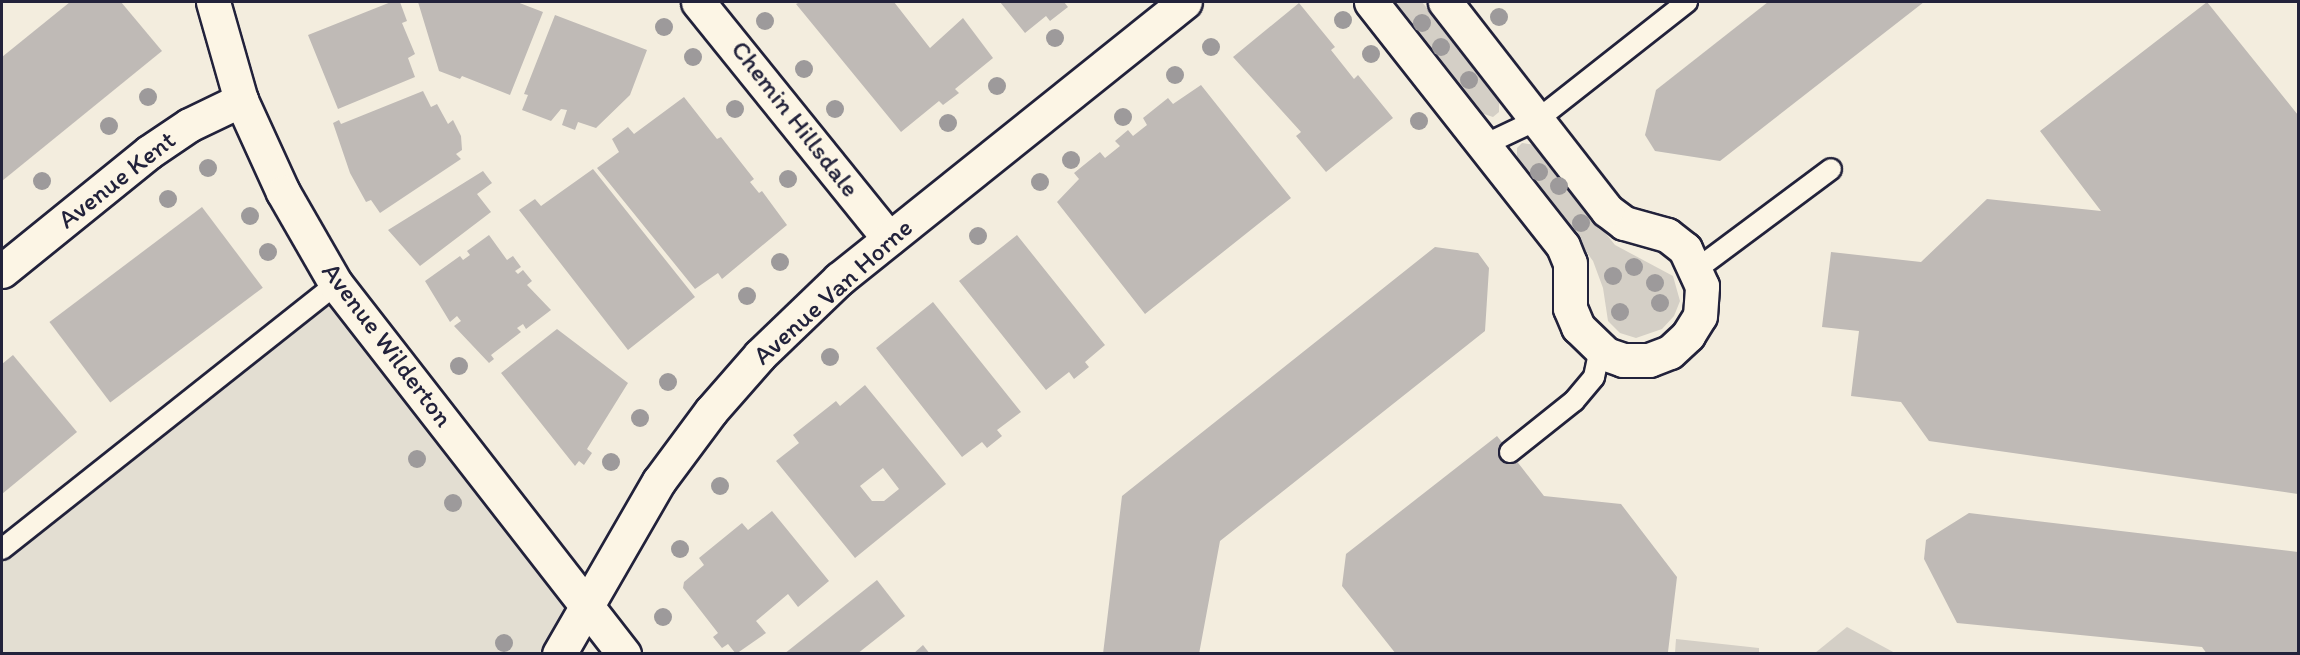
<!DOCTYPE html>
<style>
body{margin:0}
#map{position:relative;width:2300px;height:655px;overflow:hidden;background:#f3edde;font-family:Itim,sans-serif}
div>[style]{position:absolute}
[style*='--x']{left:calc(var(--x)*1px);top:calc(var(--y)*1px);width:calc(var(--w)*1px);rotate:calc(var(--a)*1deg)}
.built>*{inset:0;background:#e3ded2}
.green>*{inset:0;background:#d4cfc6}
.building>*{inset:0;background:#bfbab6;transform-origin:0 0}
.roads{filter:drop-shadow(2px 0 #22223b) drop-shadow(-2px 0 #22223b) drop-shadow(0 2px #22223b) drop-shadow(0 -2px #22223b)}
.service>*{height:20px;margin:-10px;padding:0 10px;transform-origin:10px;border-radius:10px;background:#fcf5e5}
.minor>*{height:33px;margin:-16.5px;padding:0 16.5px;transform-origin:16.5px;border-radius:16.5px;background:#fcf5e5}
.tertiary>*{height:33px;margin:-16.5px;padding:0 16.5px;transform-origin:16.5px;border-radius:16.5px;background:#fcf5e5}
.secondary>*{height:33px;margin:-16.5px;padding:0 16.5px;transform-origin:16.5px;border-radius:16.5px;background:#fcf5e5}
.trees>*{width:18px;height:18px;margin:-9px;border-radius:50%;background:#9d9a9b}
span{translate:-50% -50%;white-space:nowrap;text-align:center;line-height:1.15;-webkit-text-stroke:4.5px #fcf5e5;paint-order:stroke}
.street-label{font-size:26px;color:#22223b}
.frame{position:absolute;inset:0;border:3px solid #22223b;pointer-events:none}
</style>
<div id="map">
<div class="built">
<i style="clip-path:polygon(336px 284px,587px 607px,559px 653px,2px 654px,2px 549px)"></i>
</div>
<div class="green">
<i style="clip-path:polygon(1393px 2px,1422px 2px,1499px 99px,1499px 112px,1493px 117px,1481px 113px)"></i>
<i style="clip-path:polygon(1522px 143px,1535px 145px,1615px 245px,1673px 276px,1680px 301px,1674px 316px,1662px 329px,1636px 338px,1620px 333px,1608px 321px,1603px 288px,1593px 261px,1517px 158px,1517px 148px)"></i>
<i style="clip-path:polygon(1847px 627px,1895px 653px,1815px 653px)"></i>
<i style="clip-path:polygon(1676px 639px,1759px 648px,1759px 653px,1675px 653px)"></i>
</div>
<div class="building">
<i style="clip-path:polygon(70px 2px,121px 2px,162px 51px,2px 181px,2px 57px)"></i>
<i style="clip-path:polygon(391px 2px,400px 2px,407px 21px,402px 23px,415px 54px,408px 58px,415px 77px,338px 109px,308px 35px)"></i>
<i style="clip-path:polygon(418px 2px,517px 2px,543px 12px,510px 95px,462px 76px,460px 79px,439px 71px)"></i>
<i style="clip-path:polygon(800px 2px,894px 2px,930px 48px,963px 18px,993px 58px,955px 89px,959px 93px,943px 105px,939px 101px,901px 132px,796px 4px)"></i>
<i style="clip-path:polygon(1000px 2px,1064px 2px,1068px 7px,1050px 21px,1046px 16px,1025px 33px)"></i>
<i style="clip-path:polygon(1768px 2px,1924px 2px,1720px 161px,1655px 151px,1645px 135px,1656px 90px)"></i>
<i style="clip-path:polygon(2207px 2px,2298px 115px,2298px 494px,1929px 441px,1901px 402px,1851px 396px,1859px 331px,1822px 327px,1831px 252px,1921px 262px,1987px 199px,2101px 211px,2040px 131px)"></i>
<i style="clip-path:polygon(1299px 3px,1335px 47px,1331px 50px,1354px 79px,1358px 75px,1393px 118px,1326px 172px,1296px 136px,1301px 132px,1233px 57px)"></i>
<i style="clip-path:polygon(555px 15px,647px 50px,630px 95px,596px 128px,578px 122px,575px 130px,562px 125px,567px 110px,561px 109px,551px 121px,522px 110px,528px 95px,524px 94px)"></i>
<i style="clip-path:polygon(1201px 85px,1291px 198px,1145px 314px,1057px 202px,1079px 179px,1074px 173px,1100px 152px,1105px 158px,1120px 146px,1115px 141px,1128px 130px,1133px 136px,1147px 125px,1143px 118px,1168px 98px,1173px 104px)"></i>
<i style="clip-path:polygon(423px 91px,431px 107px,437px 104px,448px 124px,453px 120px,461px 136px,462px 150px,456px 154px,461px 159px,380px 213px,371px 200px,366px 202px,350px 173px,333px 123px,339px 120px,341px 124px)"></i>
<i style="clip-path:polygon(684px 97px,717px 139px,721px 137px,754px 179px,750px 182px,759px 193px,762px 191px,787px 225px,722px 279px,718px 273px,695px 289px,597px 168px,619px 152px,612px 139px,628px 127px,634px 134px)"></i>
<i style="clip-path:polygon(593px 169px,695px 297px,628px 350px,519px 210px,535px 199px,541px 206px)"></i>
<i style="clip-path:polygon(483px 171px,492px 183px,477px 194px,491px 212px,420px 266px,388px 230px)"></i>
<i style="left:202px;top:207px;width:101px;height:191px;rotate:53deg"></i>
<i style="clip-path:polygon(489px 235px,507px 260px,513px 256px,521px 267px,515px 271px,518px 274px,523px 270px,532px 281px,527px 285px,551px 310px,526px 329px,523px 324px,517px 328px,521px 332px,491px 355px,494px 359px,489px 363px,454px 326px,461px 321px,457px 316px,450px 322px,425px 281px,460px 256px,463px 260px,470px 255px,467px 251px)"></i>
<i style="clip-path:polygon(1017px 235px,1105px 345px,1085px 362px,1089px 367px,1074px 379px,1069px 372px,1046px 390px,959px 281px)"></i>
<i style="clip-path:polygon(1435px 247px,1478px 253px,1489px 268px,1485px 331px,1220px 541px,1199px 654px,1103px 654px,1122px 496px)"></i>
<i style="clip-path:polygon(933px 302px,1021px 412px,997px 430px,1002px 436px,987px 448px,982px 442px,962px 457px,876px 348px)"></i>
<i style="clip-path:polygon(557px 329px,628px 383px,587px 449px,592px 453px,584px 465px,579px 461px,575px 466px,501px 373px)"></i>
<i style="clip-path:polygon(13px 355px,77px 432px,2px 494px,2px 364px)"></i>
<i style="clip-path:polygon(evenodd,865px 385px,946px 484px,855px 558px,776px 461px,799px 443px,793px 435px,836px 401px,840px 406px,865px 385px,883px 468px,899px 489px,884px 501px,872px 501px,860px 486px,883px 468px)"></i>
<i style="clip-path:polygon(1497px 436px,1544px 496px,1621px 504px,1677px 577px,1668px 652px,1396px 654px,1342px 586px,1346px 554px)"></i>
<i style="clip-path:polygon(772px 511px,829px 581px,798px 607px,788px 594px,756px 621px,766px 633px,736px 654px,728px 644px,722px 648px,713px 637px,718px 633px,683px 588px,684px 582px,704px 565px,699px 558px,742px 523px,748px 530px)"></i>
<i style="clip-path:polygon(1969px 513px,2298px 552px,2298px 654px,2207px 654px,2202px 647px,1957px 623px,1924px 559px,1926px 540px)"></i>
<i style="clip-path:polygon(877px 580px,905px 616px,857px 654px,784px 654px)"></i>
<i style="clip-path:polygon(923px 645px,930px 654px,913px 654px)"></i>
</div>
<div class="roads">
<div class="service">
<i style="--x:1484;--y:145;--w:59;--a:-25.3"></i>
<i style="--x:1537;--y:120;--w:191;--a:-38.2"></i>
<i style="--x:1697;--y:269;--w:167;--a:-36.7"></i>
<i style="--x:1510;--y:452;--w:82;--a:-38.6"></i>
<i style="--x:1574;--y:401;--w:31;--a:-50"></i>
<i style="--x:1594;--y:377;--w:30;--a:-78"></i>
<i style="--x:2;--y:549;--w:426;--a:-38.4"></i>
</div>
<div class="minor">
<i style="--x:698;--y:2;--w:304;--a:51.1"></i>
<i style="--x:1371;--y:2;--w:310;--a:51.8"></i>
<i style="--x:1563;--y:246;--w:18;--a:68"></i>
<i style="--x:1570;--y:263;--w:45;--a:90"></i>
<i style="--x:1570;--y:308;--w:21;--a:67"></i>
<i style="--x:1578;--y:327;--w:39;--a:44"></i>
<i style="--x:1606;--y:354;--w:18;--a:19"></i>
<i style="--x:1623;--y:360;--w:26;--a:0"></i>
<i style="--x:1649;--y:360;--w:22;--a:-21"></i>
<i style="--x:1670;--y:352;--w:25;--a:-43"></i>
<i style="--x:1688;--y:335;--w:22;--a:-58"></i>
<i style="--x:1700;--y:316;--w:30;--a:-86"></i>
<i style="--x:1702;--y:286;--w:41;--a:-114.7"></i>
<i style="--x:1685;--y:249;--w:23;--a:-142"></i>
<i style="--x:1667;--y:235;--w:45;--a:-164.4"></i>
<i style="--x:1624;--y:223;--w:21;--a:-143"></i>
<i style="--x:1607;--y:210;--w:264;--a:-127.9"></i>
<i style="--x:2;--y:271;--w:189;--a:-39"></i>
<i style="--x:149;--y:152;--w:48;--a:-34"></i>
<i style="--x:189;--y:125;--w:58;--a:-25.7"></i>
</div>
<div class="tertiary">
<i style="--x:213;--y:2;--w:102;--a:74.1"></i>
<i style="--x:241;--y:100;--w:101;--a:65.5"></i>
<i style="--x:283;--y:192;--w:106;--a:60.1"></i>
<i style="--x:336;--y:284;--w:469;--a:52.1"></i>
</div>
<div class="secondary">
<i style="--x:559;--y:654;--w:200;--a:-60"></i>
<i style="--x:659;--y:481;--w:87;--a:-53.4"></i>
<i style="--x:711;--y:411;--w:74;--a:-48.8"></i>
<i style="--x:760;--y:355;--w:110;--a:-43.9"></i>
<i style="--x:839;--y:279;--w:443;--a:-38.7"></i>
</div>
</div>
<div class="trees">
<i style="left:1499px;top:17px"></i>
<i style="left:1343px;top:20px"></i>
<i style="left:765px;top:21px"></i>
<i style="left:1422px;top:23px"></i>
<i style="left:664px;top:27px"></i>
<i style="left:1055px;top:38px"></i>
<i style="left:1211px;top:47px"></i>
<i style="left:1441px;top:47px"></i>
<i style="left:1371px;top:54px"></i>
<i style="left:693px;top:57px"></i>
<i style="left:804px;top:69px"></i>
<i style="left:1175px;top:75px"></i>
<i style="left:1469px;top:80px"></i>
<i style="left:997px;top:86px"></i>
<i style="left:148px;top:97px"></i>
<i style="left:735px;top:109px"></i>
<i style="left:835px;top:109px"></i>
<i style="left:1123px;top:117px"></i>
<i style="left:1419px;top:121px"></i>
<i style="left:948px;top:123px"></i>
<i style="left:109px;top:126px"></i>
<i style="left:1071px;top:160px"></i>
<i style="left:208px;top:168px"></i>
<i style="left:1539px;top:172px"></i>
<i style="left:788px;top:179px"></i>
<i style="left:42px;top:181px"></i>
<i style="left:1040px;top:182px"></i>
<i style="left:1559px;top:186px"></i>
<i style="left:168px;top:199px"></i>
<i style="left:250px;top:216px"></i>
<i style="left:1581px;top:223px"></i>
<i style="left:978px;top:236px"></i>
<i style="left:268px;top:252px"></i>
<i style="left:780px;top:262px"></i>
<i style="left:1634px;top:267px"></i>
<i style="left:1613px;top:276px"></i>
<i style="left:1655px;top:283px"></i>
<i style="left:747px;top:296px"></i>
<i style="left:1660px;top:303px"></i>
<i style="left:1620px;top:312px"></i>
<i style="left:830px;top:357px"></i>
<i style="left:459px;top:366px"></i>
<i style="left:668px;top:382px"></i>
<i style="left:640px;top:418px"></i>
<i style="left:417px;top:459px"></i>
<i style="left:611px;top:462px"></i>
<i style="left:720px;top:486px"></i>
<i style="left:453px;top:503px"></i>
<i style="left:680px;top:549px"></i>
<i style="left:663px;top:617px"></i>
<i style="left:504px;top:643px"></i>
</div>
<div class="street-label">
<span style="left:795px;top:119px;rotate:52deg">Chemin Hillsdale</span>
<span style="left:117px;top:180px;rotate:-38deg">Avenue Kent</span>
<span style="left:833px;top:292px;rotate:-42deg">Avenue Van Horne</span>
<span style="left:387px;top:345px;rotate:53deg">Avenue Wilderton</span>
</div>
<div class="frame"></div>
</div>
